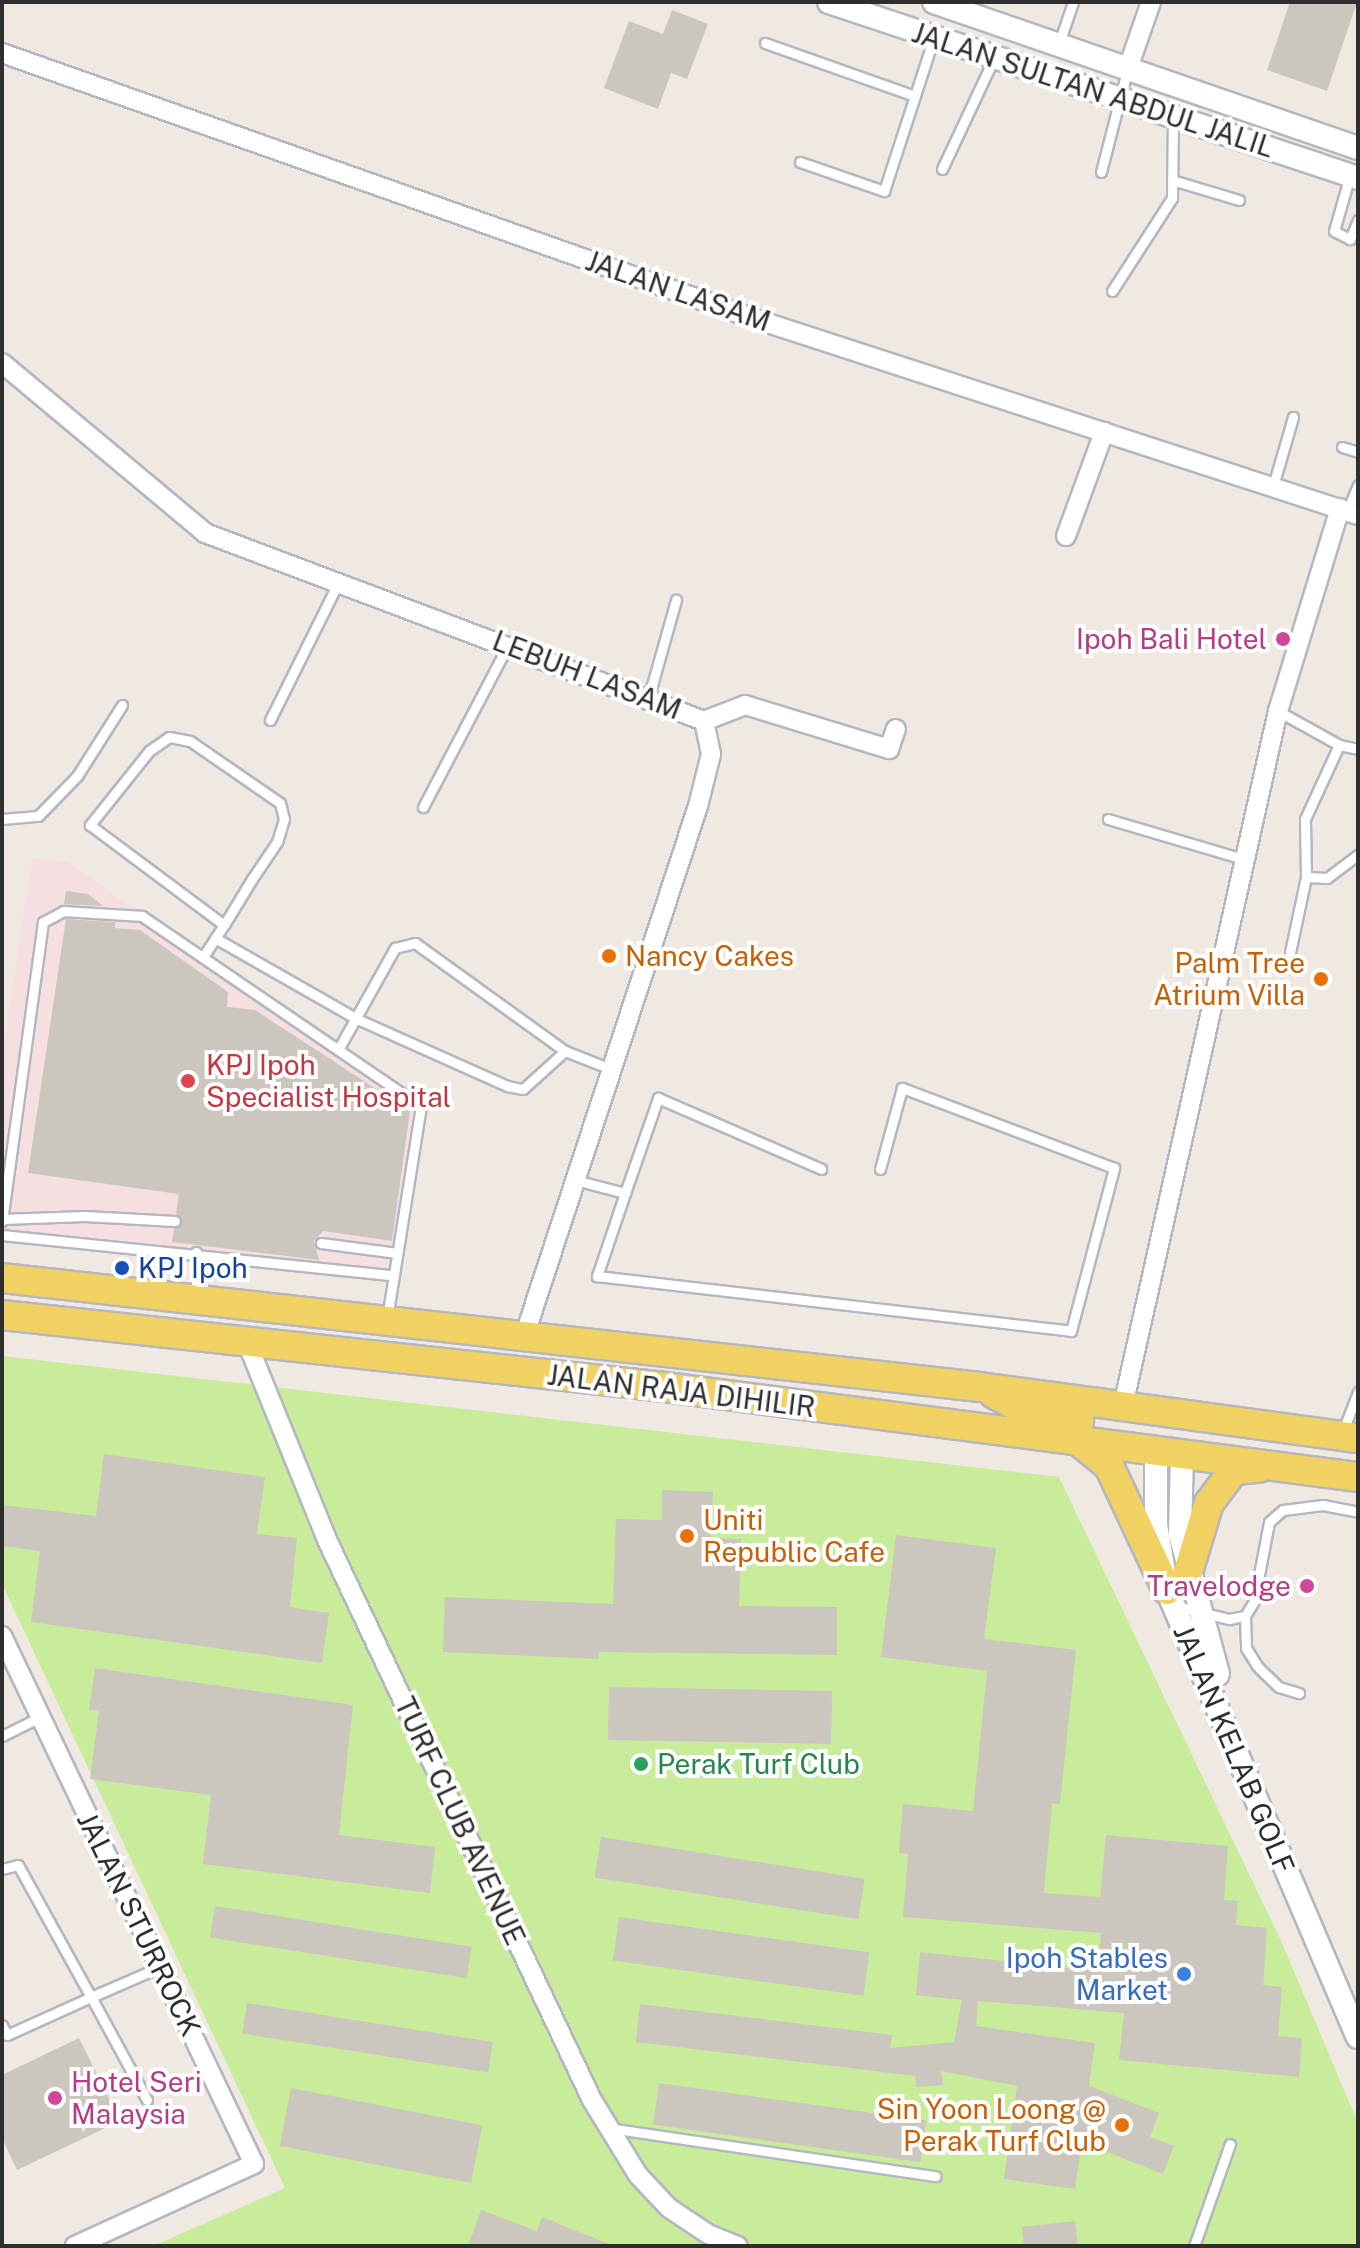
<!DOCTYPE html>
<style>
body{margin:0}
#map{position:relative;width:1360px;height:2248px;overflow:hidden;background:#efe9e1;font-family:"Public Sans",sans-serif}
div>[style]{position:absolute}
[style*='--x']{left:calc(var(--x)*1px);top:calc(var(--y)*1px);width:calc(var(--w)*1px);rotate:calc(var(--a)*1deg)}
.medical>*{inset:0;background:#f5dfe0}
.pitch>*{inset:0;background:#c9ec9a}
.building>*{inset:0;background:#cbc7bf;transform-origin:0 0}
.roads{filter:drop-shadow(2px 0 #b4b7c1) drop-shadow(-2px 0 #b4b7c1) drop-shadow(0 2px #b4b7c1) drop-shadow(0 -2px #b4b7c1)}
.service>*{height:9px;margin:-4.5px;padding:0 4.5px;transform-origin:4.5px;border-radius:4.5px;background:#fff}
.minor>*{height:18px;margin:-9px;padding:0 9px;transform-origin:9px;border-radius:9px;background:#fff}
.tertiary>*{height:22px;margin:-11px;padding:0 11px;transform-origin:11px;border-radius:11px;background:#fff}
.primary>*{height:28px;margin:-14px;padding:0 14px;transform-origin:14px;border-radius:14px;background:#f2d163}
.dots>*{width:22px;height:22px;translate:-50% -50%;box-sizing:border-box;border:4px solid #fff;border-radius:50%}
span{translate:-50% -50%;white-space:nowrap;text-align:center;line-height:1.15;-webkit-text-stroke:8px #fff;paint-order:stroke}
.street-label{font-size:28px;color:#2e2e2e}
.hotel-label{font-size:28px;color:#b23c85}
.right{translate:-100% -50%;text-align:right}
.left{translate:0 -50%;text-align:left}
.food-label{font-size:28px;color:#c56008}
.health-label{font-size:28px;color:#be3a42}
.transit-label{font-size:28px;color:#164399}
.leisure-label{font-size:28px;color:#27864d}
.shop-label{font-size:28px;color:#366cbe}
.frame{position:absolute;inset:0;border:4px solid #2e2e2e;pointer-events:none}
</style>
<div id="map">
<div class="medical">
<i style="clip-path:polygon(32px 858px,68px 862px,418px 1112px,390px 1273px,2px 1238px,2px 1052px)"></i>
</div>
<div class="pitch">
<i style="clip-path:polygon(2px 1356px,1059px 1477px,1282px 1943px,1358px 2123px,1358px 2246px,153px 2246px,285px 2188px,2px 1584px)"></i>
</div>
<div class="building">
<i style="clip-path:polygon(1290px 2px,1357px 2px,1327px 91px,1267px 70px)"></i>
<i style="clip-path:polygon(672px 10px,708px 24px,687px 79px,671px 73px,658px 109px,604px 88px,629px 21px,663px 34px)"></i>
<i style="clip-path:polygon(66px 891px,88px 894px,103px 906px,64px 904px)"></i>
<i style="clip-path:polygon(66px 919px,115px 922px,115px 928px,140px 930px,228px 992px,227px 1007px,255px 1010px,410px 1111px,392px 1241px,323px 1231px,314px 1241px,319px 1260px,172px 1242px,174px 1228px,182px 1222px,176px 1214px,179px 1194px,28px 1173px)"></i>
<i style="clip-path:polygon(104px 1454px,265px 1477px,257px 1534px,297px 1538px,290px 1607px,329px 1613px,322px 1663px,31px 1622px,40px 1551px,2px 1546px,2px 1505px,96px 1516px)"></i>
<i style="clip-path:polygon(662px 1490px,713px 1492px,711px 1538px,741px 1539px,739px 1606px,837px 1607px,837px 1655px,599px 1652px,598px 1659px,443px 1652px,445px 1597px,613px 1604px,616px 1519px,662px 1520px)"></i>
<i style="clip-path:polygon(896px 1535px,996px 1548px,984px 1639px,1076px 1650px,1060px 1804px,1052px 1803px,1044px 1893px,1100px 1897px,1106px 1835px,1228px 1846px,1224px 1900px,1238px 1901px,1236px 1925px,1267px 1928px,1263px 1985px,1282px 1987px,1278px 2036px,1302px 2038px,1299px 2077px,1119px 2060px,1124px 2013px,978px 2001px,976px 2026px,1095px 2043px,1089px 2086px,1159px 2113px,1150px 2137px,1174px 2146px,1163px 2174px,1082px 2142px,1075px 2189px,1004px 2179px,1017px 2086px,941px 2071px,943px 2085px,916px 2087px,915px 2076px,636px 2042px,640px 2004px,892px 2035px,890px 2048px,954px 2042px,962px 2000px,916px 1995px,920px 1952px,1098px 1971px,1101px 1933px,903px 1917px,908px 1854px,899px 1853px,903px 1804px,973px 1811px,987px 1671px,881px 1657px)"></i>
<i style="clip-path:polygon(95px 1668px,353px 1705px,339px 1835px,435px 1847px,430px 1893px,203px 1864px,211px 1795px,90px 1779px,99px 1711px,89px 1710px)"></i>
<i style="left:609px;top:1687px;width:223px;height:53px;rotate:1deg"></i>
<i style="left:601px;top:1837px;width:267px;height:41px;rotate:9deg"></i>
<i style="left:215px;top:1906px;width:260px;height:32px;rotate:9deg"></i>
<i style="left:619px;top:1917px;width:253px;height:44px;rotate:8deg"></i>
<i style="left:247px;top:2003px;width:249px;height:31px;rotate:9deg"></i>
<i style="clip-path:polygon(79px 2038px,120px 2121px,17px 2170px,2px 2138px,2px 2075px)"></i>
<i style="left:659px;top:2083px;width:270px;height:42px;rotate:8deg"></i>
<i style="left:291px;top:2088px;width:195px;height:59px;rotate:11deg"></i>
<i style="clip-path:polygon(481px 2210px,537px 2231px,542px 2217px,614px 2246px,468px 2246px)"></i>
<i style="clip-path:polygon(1075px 2221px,1078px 2246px,1024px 2246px,1022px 2227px)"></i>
</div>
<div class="roads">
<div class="service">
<i style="--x:765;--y:43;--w:159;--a:19.5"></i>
<i style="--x:1059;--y:43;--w:43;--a:-71.1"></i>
<i style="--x:800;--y:162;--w:89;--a:19"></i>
<i style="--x:884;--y:191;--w:162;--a:-72"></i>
<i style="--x:942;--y:169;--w:123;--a:-64.9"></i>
<i style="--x:1101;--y:172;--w:104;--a:-75.6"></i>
<i style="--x:1350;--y:175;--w:58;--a:105.9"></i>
<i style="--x:1334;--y:231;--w:18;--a:27"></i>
<i style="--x:1350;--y:239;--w:21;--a:-67"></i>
<i style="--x:1172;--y:180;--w:70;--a:16.6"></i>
<i style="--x:1112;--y:291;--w:111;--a:-57.2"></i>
<i style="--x:1172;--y:198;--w:81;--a:-89.3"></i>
<i style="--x:1342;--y:447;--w:17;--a:17"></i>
<i style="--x:1273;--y:486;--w:72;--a:-73.8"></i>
<i style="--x:1347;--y:511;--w:28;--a:-67"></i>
<i style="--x:649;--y:696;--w:100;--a:-74.3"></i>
<i style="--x:1278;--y:711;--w:70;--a:29.1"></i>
<i style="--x:1339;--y:745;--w:81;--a:114.7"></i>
<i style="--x:1305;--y:819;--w:58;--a:89"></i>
<i style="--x:1306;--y:877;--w:77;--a:102"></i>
<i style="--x:270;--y:720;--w:153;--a:-63.6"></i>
<i style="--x:1339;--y:745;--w:19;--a:12"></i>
<i style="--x:423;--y:807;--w:183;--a:-62.3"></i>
<i style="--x:2;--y:819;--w:36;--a:-5"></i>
<i style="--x:38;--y:816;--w:56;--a:-45.7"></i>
<i style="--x:77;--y:776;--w:84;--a:-57.6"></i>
<i style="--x:1108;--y:819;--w:141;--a:16.5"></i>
<i style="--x:1306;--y:877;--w:21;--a:3"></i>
<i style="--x:1327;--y:878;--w:39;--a:-37"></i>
<i style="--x:215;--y:938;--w:161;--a:29.7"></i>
<i style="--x:355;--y:1018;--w:167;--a:24.1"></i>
<i style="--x:507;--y:1086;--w:16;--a:11"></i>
<i style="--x:523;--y:1089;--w:57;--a:-42.1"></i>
<i style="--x:203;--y:957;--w:38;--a:-57"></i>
<i style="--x:224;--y:925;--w:54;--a:-58.7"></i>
<i style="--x:252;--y:879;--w:45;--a:-56"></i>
<i style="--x:277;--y:842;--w:24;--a:-73"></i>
<i style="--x:284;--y:819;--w:16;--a:-104"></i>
<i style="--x:280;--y:803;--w:109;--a:-145.4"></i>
<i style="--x:190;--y:741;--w:21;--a:-169"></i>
<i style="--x:169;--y:737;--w:24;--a:145"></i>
<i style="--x:149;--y:751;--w:95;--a:128.6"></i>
<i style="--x:90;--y:825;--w:167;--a:36.7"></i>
<i style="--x:339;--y:1048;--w:115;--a:-60.8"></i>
<i style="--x:395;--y:948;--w:21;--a:-14"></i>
<i style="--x:415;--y:943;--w:185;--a:35.8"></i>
<i style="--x:565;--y:1051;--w:49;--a:21.4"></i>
<i style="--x:575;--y:1180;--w:52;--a:14.6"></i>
<i style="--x:625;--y:1193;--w:88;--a:108.6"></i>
<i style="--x:597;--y:1276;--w:477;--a:6.6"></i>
<i style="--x:1071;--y:1331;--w:169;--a:-75.2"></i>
<i style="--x:1114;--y:1168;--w:227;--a:-159.3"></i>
<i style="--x:902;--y:1088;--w:84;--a:105.2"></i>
<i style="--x:625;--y:1193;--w:101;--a:-70.8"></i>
<i style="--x:658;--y:1098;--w:178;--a:23.5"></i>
<i style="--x:2;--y:1219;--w:83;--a:-2.1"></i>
<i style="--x:85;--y:1216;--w:90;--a:3.2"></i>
<i style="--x:2;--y:1221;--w:302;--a:-82.2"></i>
<i style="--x:43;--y:922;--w:24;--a:-28"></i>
<i style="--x:64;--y:911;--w:78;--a:3.7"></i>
<i style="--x:142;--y:916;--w:338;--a:34.3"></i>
<i style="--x:421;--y:1106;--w:215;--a:99.1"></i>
<i style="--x:2;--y:1235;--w:392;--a:5.9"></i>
<i style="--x:321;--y:1243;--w:77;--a:7.5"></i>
<i style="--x:196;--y:1296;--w:44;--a:-90"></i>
<i style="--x:1342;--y:1433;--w:44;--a:-68.7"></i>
<i style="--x:1176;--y:1606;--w:55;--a:13.8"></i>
<i style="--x:1229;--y:1619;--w:16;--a:-11"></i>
<i style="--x:1245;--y:1616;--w:17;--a:-59"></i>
<i style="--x:1254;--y:1601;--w:80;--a:-79.2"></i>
<i style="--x:1269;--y:1522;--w:18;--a:-41"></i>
<i style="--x:1283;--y:1510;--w:40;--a:-7.1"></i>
<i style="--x:1323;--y:1505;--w:36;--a:11"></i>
<i style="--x:1245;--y:1616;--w:32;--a:88"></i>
<i style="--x:1246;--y:1648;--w:22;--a:58"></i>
<i style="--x:1258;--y:1667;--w:29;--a:44"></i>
<i style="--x:1279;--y:1687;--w:21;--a:17"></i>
<i style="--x:2;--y:1736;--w:42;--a:-26.6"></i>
<i style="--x:2;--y:1869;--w:16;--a:-14"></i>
<i style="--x:18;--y:1865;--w:151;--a:61.1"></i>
<i style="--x:91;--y:1997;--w:92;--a:155.7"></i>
<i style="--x:7;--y:2035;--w:11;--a:-117"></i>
<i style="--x:147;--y:2100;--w:117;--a:-118.5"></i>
<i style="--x:91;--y:1997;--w:75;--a:-23.5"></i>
<i style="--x:609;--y:2128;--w:330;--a:8.4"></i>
<i style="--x:1194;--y:2246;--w:108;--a:-70.6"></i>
</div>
<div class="minor">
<i style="--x:2;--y:53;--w:792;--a:19.46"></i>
<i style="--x:749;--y:317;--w:640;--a:18.01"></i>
<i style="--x:1127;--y:71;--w:73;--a:-70.8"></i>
<i style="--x:2;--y:363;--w:265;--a:39.9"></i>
<i style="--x:205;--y:533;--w:533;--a:20.64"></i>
<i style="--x:704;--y:721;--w:34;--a:78"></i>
<i style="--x:711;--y:754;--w:54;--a:104"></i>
<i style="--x:698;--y:806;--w:556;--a:108.14"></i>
<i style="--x:1066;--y:536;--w:111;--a:-69.9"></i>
<i style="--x:704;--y:721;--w:44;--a:-21.3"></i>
<i style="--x:745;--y:705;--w:151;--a:17"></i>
<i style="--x:889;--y:749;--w:21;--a:-71"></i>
<i style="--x:248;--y:1345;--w:213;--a:67.9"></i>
<i style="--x:328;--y:1542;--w:617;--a:64.68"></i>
<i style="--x:592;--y:2100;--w:88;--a:58.5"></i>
<i style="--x:638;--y:2175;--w:45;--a:46.8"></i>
<i style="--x:669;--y:2208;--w:47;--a:33.7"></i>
<i style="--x:708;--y:2234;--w:32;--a:22"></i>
<i style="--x:1123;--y:1406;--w:712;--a:-77.43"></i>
<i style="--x:1278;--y:711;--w:212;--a:-73"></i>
<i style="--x:2;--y:1636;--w:585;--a:64.49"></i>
<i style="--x:254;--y:2164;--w:197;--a:155.4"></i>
</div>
<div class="tertiary">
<i style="--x:829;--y:2;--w:558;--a:18.4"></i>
<i style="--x:934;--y:2;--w:448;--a:19"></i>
<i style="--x:1156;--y:1450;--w:75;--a:90"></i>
<i style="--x:1156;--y:1525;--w:66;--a:80.4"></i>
<i style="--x:1167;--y:1590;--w:486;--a:66.9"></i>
<i style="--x:1182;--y:1453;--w:81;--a:91.4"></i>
<i style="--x:1180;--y:1534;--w:145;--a:74.8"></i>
</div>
<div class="primary">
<i style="--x:2;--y:1278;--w:984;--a:6.36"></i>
<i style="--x:980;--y:1387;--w:381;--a:7.7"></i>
<i style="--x:2;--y:1315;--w:667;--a:6.2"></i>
<i style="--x:665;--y:1387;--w:699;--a:7.4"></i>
<i style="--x:994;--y:1394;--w:38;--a:28"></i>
<i style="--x:1028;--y:1412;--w:52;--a:10"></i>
<i style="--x:1077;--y:1440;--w:41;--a:39.1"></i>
<i style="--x:1109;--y:1466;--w:137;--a:64.9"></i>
<i style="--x:1188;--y:1572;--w:72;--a:-73.1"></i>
<i style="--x:1209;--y:1503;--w:41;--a:-52.9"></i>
<i style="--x:1234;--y:1470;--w:25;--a:-5"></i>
</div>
</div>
<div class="dots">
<i style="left:1283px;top:639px;background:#d1479c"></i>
<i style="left:609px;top:956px;background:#e8710a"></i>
<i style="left:1321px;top:979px;background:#e8710a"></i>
<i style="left:188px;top:1081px;background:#e0444e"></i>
<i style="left:122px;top:1268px;background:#1a4fb4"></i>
<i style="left:687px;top:1536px;background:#e8710a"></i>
<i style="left:1307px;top:1586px;background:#d1479c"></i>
<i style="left:641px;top:1764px;background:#2e9e5b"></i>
<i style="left:1184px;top:1974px;background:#3f7fe0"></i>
<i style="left:55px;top:2098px;background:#d1479c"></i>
<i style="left:1122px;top:2125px;background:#e8710a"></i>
</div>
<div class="street-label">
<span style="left:1093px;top:90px;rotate:18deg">JALAN SULTAN ABDUL JALIL</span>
<span style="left:678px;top:291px;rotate:19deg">JALAN LASAM</span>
<span style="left:587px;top:675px;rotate:21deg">LEBUH LASAM</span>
<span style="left:681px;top:1391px;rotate:7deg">JALAN RAJA DIHILIR</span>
<span style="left:1234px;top:1749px;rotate:67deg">JALAN KELAB GOLF</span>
<span style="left:460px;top:1821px;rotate:65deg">TURF CLUB AVENUE</span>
<span style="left:139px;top:1924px;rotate:64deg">JALAN STURROCK</span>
</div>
<div class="hotel-label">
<span class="right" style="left:1267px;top:639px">Ipoh Bali Hotel</span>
<span class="right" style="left:1291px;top:1586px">Travelodge</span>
<span class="left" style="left:71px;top:2098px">Hotel Seri<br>Malaysia</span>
</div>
<div class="food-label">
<span class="left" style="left:625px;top:956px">Nancy Cakes</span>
<span class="right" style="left:1305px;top:979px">Palm Tree<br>Atrium Villa</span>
<span class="left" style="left:703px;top:1536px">Uniti<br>Republic Cafe</span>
<span class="right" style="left:1106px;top:2125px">Sin Yoon Loong @<br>Perak Turf Club</span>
</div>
<div class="health-label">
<span class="left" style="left:206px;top:1081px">KPJ Ipoh<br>Specialist Hospital</span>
</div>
<div class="transit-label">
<span class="left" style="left:138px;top:1268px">KPJ Ipoh</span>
</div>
<div class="leisure-label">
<span class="left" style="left:657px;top:1764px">Perak Turf Club</span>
</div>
<div class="shop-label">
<span class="right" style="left:1168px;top:1974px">Ipoh Stables<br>Market</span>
</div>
<div class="frame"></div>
</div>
